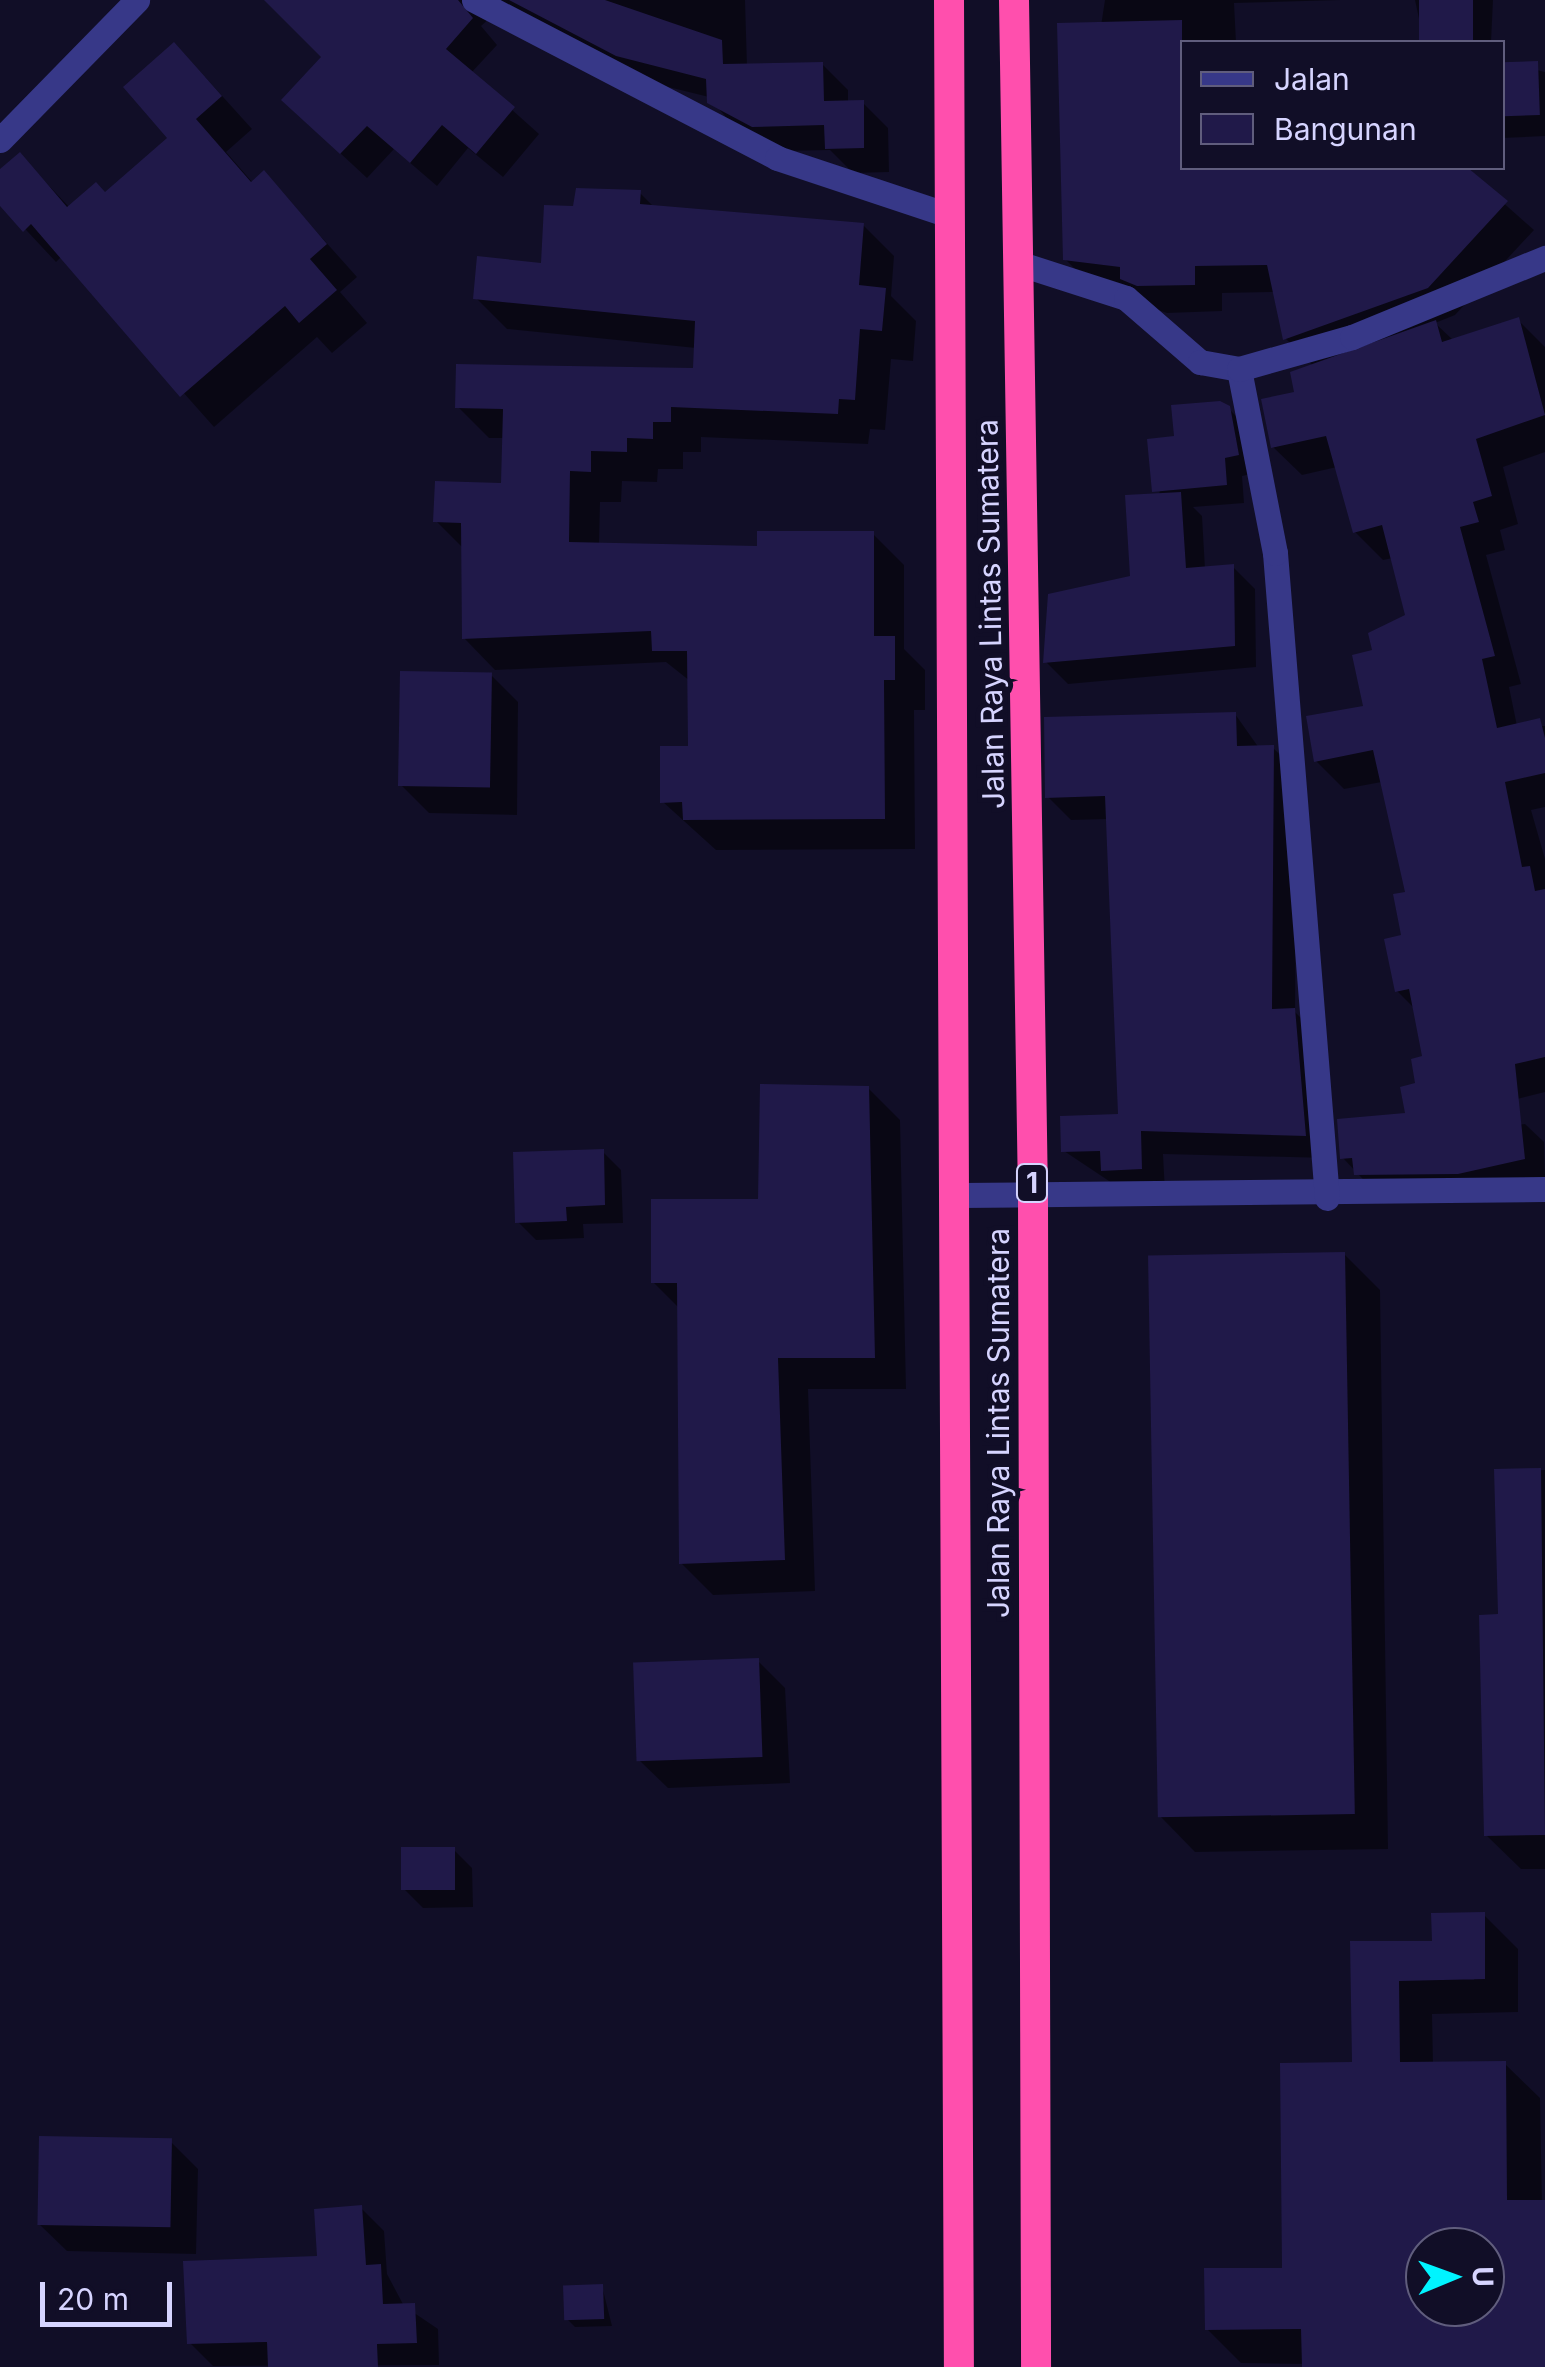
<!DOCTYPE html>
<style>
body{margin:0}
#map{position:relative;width:1545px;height:2367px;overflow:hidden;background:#110e27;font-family:Inter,sans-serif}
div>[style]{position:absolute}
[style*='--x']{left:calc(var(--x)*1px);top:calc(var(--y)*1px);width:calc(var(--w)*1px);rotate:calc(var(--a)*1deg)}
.shadow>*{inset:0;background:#0007}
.building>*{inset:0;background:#201949;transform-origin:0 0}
.minor>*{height:25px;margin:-12.5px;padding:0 12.5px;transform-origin:12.5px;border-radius:12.5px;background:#373888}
.highway>*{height:30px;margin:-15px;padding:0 15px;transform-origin:15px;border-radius:15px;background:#ff4fad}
span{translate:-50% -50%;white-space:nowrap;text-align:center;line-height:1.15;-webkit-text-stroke:10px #110e27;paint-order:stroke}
.shield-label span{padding:2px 8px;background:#110e27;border:2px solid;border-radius:8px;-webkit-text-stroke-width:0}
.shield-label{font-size:28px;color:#d6d4ff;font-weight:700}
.street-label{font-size:30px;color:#d6d4ff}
.legend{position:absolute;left:1180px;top:40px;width:325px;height:130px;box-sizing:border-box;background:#110e27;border:2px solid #605d7d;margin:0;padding:12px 18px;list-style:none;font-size:30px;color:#d6d4ff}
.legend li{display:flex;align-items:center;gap:20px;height:50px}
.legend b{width:50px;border:2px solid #605d7d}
.north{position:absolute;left:1405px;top:2227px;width:100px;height:100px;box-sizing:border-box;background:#110e27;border:2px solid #605d7d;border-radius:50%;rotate:89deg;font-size:28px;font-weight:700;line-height:40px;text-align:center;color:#d6d4ff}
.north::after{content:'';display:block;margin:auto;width:35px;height:45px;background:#00f4ff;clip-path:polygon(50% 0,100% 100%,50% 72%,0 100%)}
.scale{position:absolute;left:40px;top:2282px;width:132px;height:45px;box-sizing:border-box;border:5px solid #d6d4ff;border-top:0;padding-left:12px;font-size:30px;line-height:35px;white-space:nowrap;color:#d6d4ff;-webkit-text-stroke:8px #110e27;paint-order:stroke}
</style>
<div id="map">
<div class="shadow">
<i style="clip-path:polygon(352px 0,745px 0,747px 66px,822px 64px,848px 90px,848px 103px,863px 103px,888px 128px,889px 172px,853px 173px,830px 150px,780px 151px,735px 128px,709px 97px,644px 81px,501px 8px,481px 26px,497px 45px,471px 73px,539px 134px,503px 177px,468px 148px,437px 186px,394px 149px,367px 178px,310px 125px,324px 57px)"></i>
<i style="clip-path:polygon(1105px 0,1341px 0,1234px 3px,1236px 42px,1182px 42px,1182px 168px,1420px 168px,1432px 179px,1432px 168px,1464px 168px,1534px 230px,1455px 315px,1435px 323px,1454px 341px,1518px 320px,1545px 347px,1545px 452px,1503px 467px,1518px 524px,1500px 530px,1505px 550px,1486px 555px,1521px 684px,1509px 687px,1517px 726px,1545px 726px,1545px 807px,1531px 810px,1545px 859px,1545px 1092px,1459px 1114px,1415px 1009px,1397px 991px,1408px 893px,1387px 781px,1344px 789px,1316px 761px,1366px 708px,1375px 652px,1408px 616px,1393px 558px,1383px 560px,1355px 532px,1337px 467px,1302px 475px,1273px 447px,1313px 366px,1285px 338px,1276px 292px,1222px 293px,1222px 311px,1167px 313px,1093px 287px,1065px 259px)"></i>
<i style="clip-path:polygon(1415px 0,1493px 0,1491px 42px,1424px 42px)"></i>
<i style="clip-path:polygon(1502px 62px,1545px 72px,1545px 136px,1502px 138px)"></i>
<i style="clip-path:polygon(205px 77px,252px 129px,226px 152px,253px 183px,264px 173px,357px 277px,340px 292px,367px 323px,332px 353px,317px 337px,214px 427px,62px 256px,56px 262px,0 202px,0 172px,20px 155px,70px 208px,105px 195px,170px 138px)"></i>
<i style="clip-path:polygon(640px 193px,655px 208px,863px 225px,894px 256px,891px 296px,916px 321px,913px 361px,891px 359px,885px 430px,870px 429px,868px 444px,701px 437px,701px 452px,683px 452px,683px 469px,658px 469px,657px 482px,622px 481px,621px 502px,600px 502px,599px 545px,759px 549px,873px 534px,904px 565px,904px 649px,925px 670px,925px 710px,914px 710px,915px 849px,716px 850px,663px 802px,691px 749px,690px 681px,666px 662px,495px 670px,464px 638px,464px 549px,436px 521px,504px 485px,505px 438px,489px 438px,458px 407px,695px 371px,696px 348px,507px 329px,476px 298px,544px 265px,575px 208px)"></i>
<i style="clip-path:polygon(1229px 409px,1247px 427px,1256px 473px,1242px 476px,1244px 503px,1193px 507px,1202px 516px,1205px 569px,1233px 567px,1255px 589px,1256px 667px,1068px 684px,1046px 662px,1133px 578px,1176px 439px)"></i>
<i style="clip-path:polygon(491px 675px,518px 702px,517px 815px,429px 813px,401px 785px)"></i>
<i style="clip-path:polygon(1235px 714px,1259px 748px,1273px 748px,1297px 771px,1295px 1012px,1318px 1035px,1328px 1158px,1163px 1154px,1165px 1192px,1127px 1193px,1064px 1151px,1121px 1117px,1109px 819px,1071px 820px,1048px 797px)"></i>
<i style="clip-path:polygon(868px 1088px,900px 1120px,906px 1389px,808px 1389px,815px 1591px,713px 1595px,681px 1563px,679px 1308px,653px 1282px,760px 1202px)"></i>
<i style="clip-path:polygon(1525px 1124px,1544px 1142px,1545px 1177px,1375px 1192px,1343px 1158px,1385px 1142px)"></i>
<i style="clip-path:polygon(602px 1151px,621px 1170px,623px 1223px,583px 1224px,584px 1238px,536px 1240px,518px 1222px)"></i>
<i style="clip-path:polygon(1344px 1254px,1380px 1290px,1388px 1849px,1195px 1852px,1160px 1816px)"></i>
<i style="clip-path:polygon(1545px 1470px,1545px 1869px,1521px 1869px,1486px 1835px,1500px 1617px,1496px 1472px)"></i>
<i style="clip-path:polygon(758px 1661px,785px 1688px,790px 1783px,668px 1788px,640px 1761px)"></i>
<i style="clip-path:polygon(454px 1850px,472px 1868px,473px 1907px,423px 1908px,404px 1889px)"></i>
<i style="clip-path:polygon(evenodd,1484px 1915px,1518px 1949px,1518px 2012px,1432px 2014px,1433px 2064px,1505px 2064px,1540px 2098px,1545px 2367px,1241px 2363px,1207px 2329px,1284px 2270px,1355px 2065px,1352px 1943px,1434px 1943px,1484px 1915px,1425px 2247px,1485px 2247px,1485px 2307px,1425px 2307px,1425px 2247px)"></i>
<i style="clip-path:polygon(171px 2142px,198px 2169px,196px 2254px,67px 2251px,39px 2224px)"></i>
<i style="clip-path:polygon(361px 2208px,384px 2231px,387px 2274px,404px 2306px,438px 2329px,439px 2365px,213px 2366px,190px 2343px,320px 2259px)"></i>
<i style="clip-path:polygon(602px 2286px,612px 2326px,575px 2327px,566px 2318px)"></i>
</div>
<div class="building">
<i style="clip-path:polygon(264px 0,458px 0,473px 18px,446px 49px,515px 107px,476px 154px,442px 125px,410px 163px,367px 126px,340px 154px,281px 100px,321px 57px)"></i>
<i style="clip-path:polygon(509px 0,605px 0,722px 40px,723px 64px,823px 62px,824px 101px,864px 100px,864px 148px,825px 149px,824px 125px,752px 127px,707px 103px,706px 79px,616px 56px)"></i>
<i style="left:1419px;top:0;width:54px;height:42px"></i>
<i style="clip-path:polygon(1182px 20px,1182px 168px,1468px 168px,1508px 201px,1428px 288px,1283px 340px,1267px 265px,1195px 266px,1195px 285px,1137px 286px,1120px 279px,1120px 267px,1063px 260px,1057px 23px)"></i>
<i style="clip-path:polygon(174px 42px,222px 96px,196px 119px,251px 182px,264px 170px,327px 244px,310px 259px,337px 290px,299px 323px,285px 306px,180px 397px,31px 224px,23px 232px,0 206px,0 169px,20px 152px,67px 207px,96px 182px,105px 192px,167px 138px,123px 87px)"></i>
<i style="left:1538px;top:61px;width:54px;height:36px;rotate:88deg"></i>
<i style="clip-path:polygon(576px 188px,641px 190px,640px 204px,864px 223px,859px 285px,886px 288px,882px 331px,860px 329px,855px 400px,839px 399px,838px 414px,671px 407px,671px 422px,653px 422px,653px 439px,627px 438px,627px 452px,591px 451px,591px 472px,570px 471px,569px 542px,757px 546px,757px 531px,874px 531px,874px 636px,895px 636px,895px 680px,884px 680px,885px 819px,683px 820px,682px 802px,660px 803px,660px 746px,688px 746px,687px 651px,652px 651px,651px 631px,462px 639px,461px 523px,433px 522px,435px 481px,501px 483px,503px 409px,455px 408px,456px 364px,693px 368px,695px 321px,473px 299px,477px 256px,541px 263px,544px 205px,573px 206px)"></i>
<i style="clip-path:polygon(1519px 317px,1545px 415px,1476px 439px,1492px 496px,1473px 502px,1479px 522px,1460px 527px,1495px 656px,1482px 659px,1497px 728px,1540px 718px,1545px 738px,1545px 773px,1505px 782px,1522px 867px,1530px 866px,1535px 891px,1545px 889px,1545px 1057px,1515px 1064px,1525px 1159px,1458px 1174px,1354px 1175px,1352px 1158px,1340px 1159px,1337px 1119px,1405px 1113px,1400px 1087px,1415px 1083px,1411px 1059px,1422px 1056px,1409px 989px,1395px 992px,1384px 939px,1401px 935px,1393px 894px,1405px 892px,1373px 750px,1314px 762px,1306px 716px,1363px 706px,1352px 655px,1372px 650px,1368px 633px,1405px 615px,1382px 525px,1353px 533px,1326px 436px,1271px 448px,1261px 399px,1294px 392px,1290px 372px,1436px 320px,1442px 342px)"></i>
<i style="clip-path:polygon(1220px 401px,1230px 406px,1239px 455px,1225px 458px,1227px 485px,1152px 492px,1147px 439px,1174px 436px,1171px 405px)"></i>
<i style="clip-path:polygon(1181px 492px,1186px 568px,1234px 564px,1235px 646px,1043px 663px,1048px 594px,1130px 576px,1125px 495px)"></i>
<i style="left:400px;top:671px;width:92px;height:115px;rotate:1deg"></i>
<i style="clip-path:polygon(1236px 712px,1237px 746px,1274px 745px,1272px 1009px,1295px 1008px,1306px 1136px,1141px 1131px,1142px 1169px,1101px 1171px,1100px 1151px,1061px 1152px,1060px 1116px,1118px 1114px,1105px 796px,1045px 798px,1044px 717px)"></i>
<i style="clip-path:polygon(760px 1084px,869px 1086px,875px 1358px,778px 1358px,785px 1560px,679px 1564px,677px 1283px,651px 1283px,651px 1199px,758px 1199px)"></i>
<i style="clip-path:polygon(604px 1149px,605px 1205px,566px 1207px,567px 1221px,515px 1223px,513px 1152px)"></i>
<i style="left:1345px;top:1252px;width:562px;height:197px;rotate:89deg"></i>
<i style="clip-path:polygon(1541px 1468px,1545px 1835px,1484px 1836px,1479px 1615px,1498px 1614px,1494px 1469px)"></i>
<i style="left:759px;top:1658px;width:99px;height:126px;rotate:88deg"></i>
<i style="left:455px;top:1847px;width:43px;height:54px;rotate:90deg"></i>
<i style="clip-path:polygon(evenodd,1485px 1912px,1485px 1979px,1399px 1981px,1400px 2062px,1506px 2061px,1507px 2200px,1545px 2200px,1545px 2367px,1302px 2367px,1301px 2329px,1205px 2330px,1204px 2268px,1282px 2268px,1280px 2063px,1352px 2062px,1350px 1941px,1432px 1941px,1431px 1913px,1485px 1912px,1425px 2247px,1485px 2247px,1485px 2307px,1425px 2307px,1425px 2247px)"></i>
<i style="left:39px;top:2136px;width:133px;height:89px;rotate:1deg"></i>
<i style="clip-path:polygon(362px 2205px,366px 2265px,381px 2264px,383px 2304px,415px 2303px,417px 2343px,377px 2344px,378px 2367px,268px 2367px,267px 2342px,187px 2344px,183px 2261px,317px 2256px,314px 2209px)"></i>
<i style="left:603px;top:2284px;width:35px;height:40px;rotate:88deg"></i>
</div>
<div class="minor">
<i style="--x:474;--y:0;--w:342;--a:27.5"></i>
<i style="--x:777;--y:158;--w:183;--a:18.4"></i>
<i style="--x:0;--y:140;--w:196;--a:-45.6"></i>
<i style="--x:1024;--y:265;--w:107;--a:17.9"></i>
<i style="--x:1126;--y:298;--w:98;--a:40.9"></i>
<i style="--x:1200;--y:362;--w:40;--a:10"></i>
<i style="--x:961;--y:1195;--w:584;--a:-0.59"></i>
<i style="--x:1327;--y:1198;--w:647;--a:-94.61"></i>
<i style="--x:1275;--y:553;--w:187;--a:-101.1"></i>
<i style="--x:1239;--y:369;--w:117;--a:-15.8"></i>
<i style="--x:1352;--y:337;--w:209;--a:-22.3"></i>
</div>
<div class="highway">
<i style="--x:949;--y:0;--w:2367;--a:89.76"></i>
<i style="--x:1014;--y:0;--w:1199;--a:89.09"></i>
<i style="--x:1033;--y:1199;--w:1168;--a:89.85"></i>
</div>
<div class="shield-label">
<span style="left:1032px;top:1183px">1</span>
</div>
<div class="street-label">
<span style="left:990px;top:614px;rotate:-91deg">Jalan Raya Lintas Sumatera</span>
<span style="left:998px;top:1423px;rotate:-90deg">Jalan Raya Lintas Sumatera</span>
</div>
<ul class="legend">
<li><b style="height:12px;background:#373888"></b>Jalan</li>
<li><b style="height:28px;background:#201949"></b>Bangunan</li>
</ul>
<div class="north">U</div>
<div class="scale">20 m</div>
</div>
